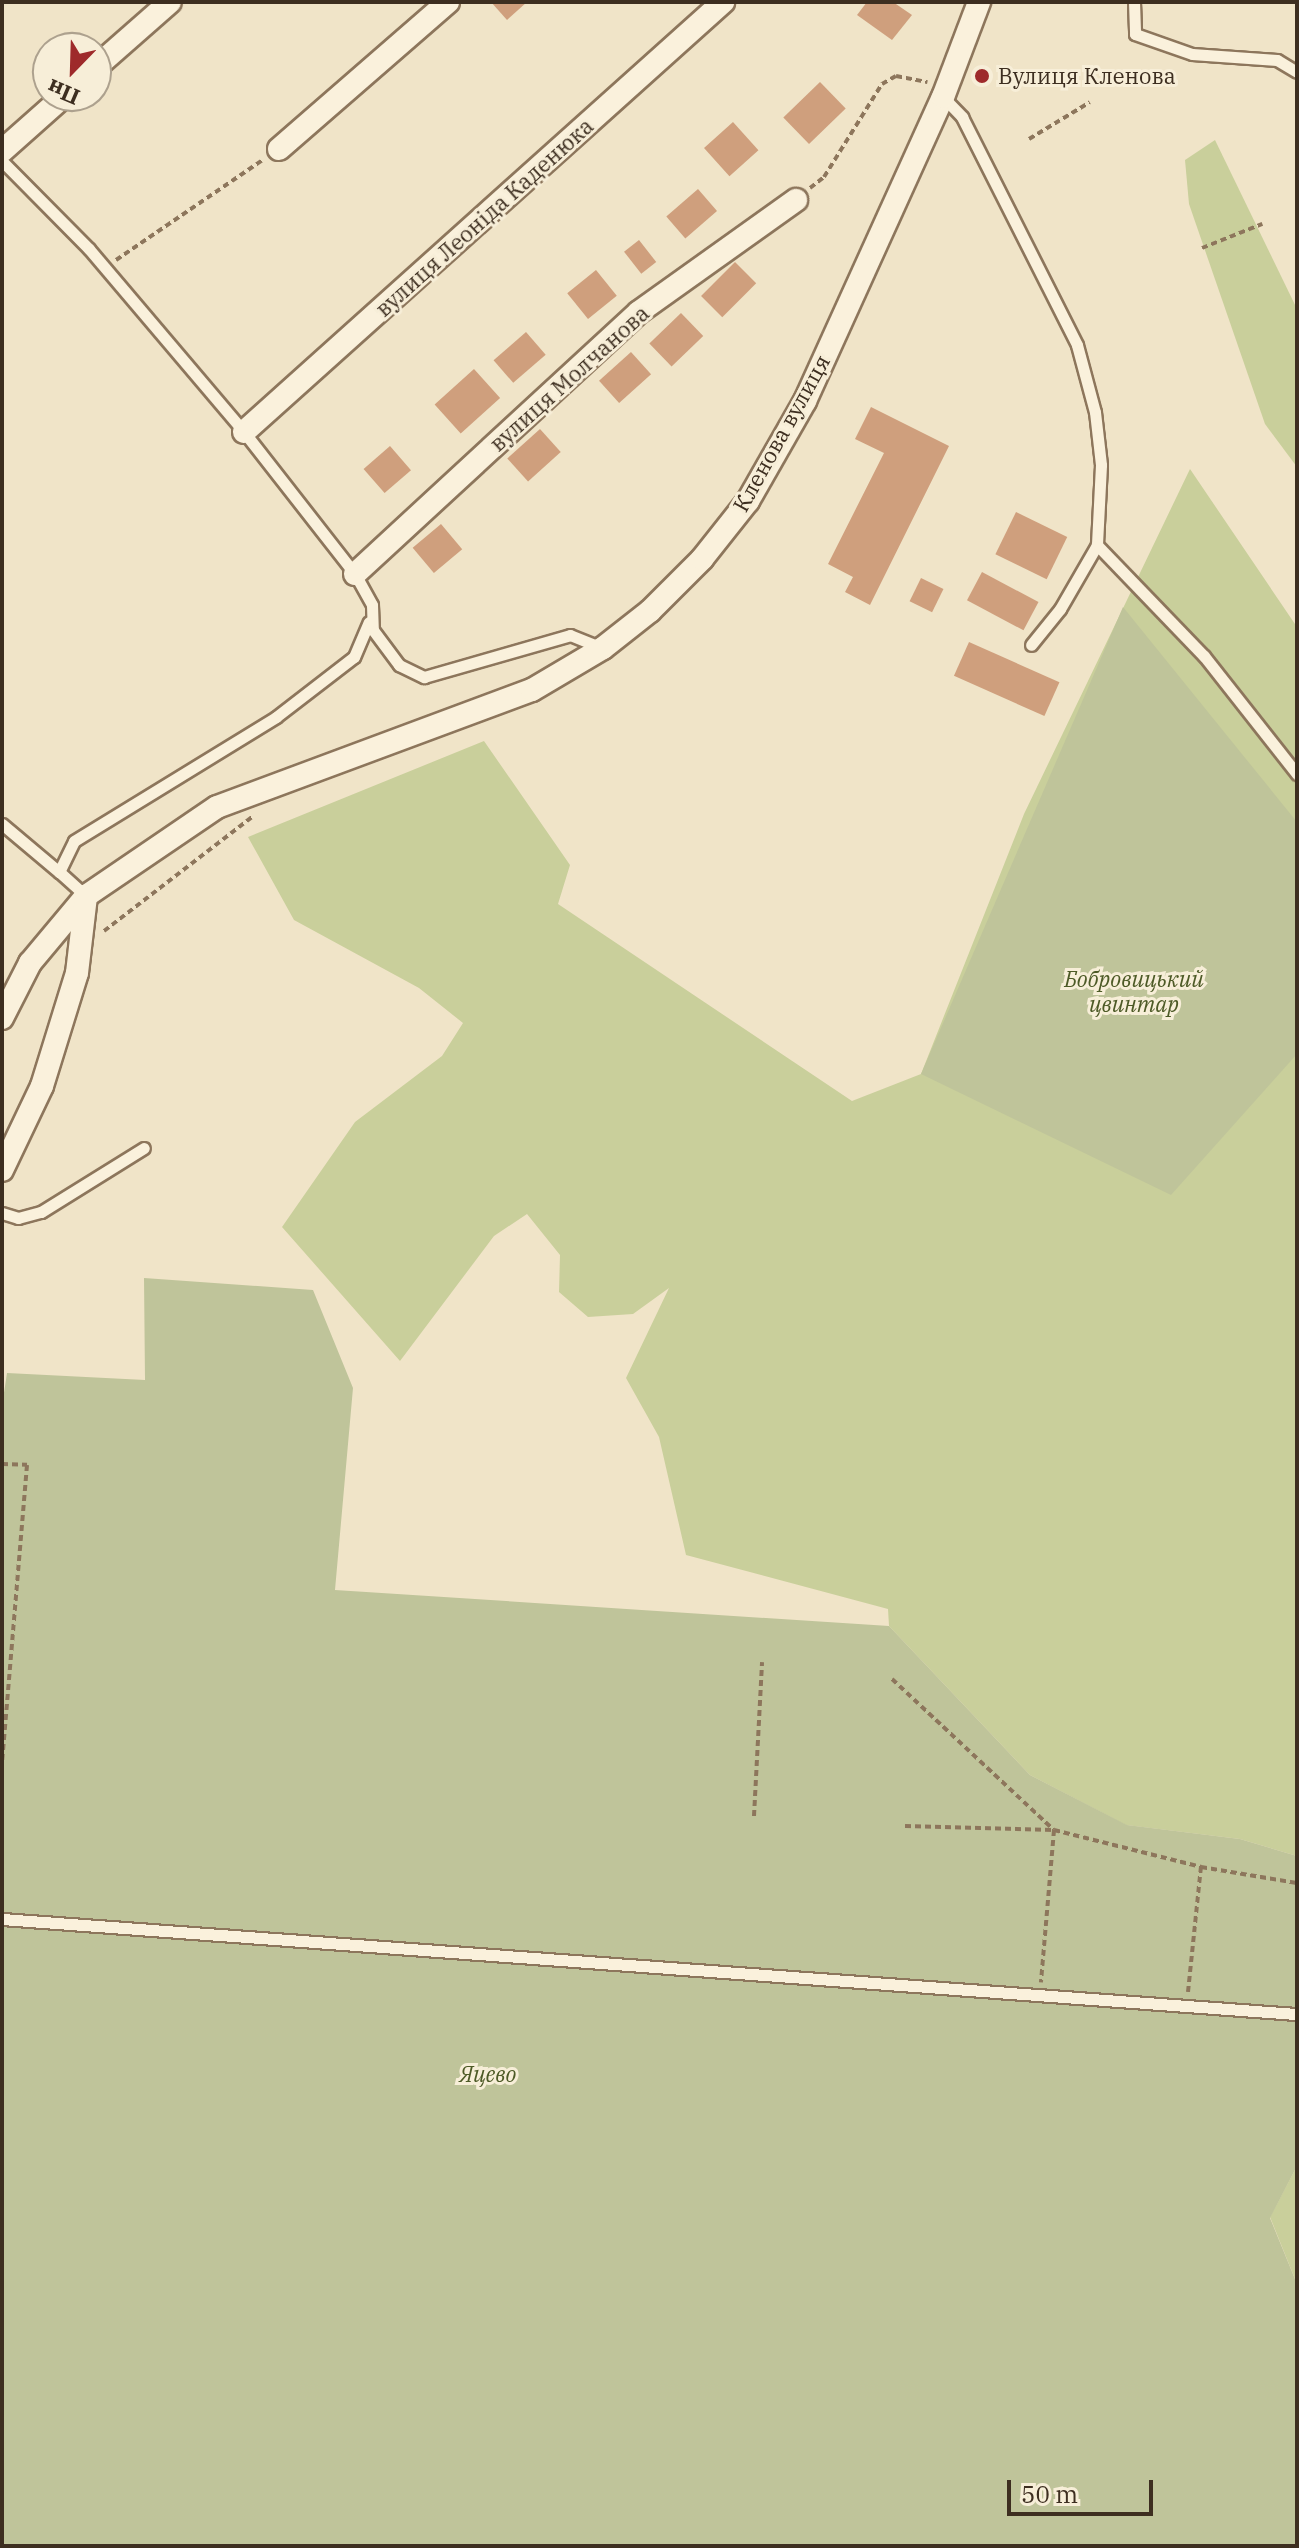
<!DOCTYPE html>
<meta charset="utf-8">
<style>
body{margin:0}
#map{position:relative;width:1299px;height:2548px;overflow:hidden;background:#f0e4c8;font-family:"IBM Plex Serif",serif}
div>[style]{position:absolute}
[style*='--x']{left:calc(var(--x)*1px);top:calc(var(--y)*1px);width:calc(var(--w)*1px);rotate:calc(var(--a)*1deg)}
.green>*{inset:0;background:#c9cf9b}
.cemetery>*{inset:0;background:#bfc49a}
.building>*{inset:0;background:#cf9f7d;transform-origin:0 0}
.path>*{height:4px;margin-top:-2px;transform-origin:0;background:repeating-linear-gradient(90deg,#8d765c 0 6px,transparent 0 10px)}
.roads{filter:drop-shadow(2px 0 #8d765c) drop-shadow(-2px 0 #8d765c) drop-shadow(0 2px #8d765c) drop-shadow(0 -2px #8d765c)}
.lane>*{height:11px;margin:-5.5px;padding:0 5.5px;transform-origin:5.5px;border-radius:5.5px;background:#faf1dc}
.street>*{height:22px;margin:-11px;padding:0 11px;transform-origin:11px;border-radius:11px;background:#faf1dc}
.dots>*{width:22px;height:22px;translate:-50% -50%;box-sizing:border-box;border:4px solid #f7eed8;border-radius:50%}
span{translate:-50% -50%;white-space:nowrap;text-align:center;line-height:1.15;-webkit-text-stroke:6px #f7eed8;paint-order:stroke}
.poi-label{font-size:22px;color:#3d2e20}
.left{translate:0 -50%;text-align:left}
.street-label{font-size:22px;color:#3d2e20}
.park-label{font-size:22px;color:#4d5a26;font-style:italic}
.frame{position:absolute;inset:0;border:4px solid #3d2e20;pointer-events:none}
.north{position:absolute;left:32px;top:32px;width:80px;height:80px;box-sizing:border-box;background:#f7eed8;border:2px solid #ada18e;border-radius:50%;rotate:203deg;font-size:22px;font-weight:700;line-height:32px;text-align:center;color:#3d2e20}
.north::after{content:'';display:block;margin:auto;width:28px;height:36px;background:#9e2a2b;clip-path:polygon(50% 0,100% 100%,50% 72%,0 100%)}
.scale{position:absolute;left:1007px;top:2480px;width:146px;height:36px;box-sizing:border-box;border:4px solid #3d2e20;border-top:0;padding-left:10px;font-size:24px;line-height:28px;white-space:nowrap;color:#3d2e20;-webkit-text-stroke:6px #f7eed8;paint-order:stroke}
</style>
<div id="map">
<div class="green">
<i style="clip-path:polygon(1215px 140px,1297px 309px,1297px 467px,1265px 424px,1189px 204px,1185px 160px)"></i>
<i style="clip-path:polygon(1190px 469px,1297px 627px,1297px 1856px,1240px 1839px,1126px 1825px,1030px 1775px,889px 1626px,888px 1609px,686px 1555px,659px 1437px,626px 1378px,669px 1288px,633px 1314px,588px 1317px,559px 1292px,560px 1255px,527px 1214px,494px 1236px,400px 1361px,282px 1227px,355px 1122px,442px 1056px,463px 1023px,419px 988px,294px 920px,248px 837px,484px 741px,570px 865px,558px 904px,852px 1101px,921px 1074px,1024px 814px)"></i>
<i style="clip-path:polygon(1297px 2166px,1297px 2284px,1270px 2217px)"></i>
</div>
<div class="cemetery">
<i style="clip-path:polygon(1123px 607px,1297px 822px,1297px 1054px,1171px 1195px,921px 1074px)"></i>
<i style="clip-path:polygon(144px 1278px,313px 1290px,353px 1388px,335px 1590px,889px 1626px,1030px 1775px,1127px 1825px,1240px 1839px,1297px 1856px,1297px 2166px,1270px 2218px,1297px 2284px,1297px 2546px,2px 2546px,2px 1406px,7px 1373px,145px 1380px)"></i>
</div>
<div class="building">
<i style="clip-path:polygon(491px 2px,527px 2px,507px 20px)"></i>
<i style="clip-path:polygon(867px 2px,893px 2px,912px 15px,892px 40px,857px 15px)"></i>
<i style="left:820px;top:82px;width:37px;height:51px;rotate:46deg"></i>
<i style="left:733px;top:122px;width:38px;height:39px;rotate:48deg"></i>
<i style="left:698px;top:189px;width:29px;height:42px;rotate:49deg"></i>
<i style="left:639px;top:240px;width:28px;height:19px;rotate:52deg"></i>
<i style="left:735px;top:262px;width:30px;height:48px;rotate:45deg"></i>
<i style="left:596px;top:270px;width:33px;height:37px;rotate:51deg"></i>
<i style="left:681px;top:313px;width:32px;height:44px;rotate:46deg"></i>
<i style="left:526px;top:332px;width:30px;height:43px;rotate:49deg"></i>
<i style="left:631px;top:352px;width:30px;height:43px;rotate:48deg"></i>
<i style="left:474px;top:369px;width:39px;height:53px;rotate:48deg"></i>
<i style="clip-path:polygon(871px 407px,949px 446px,870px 605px,845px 592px,853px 577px,828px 564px,884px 453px,855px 439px)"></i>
<i style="left:540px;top:429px;width:31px;height:44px;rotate:48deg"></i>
<i style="left:390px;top:446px;width:32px;height:35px;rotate:49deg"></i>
<i style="left:1016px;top:512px;width:57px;height:47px;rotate:26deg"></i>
<i style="left:441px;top:524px;width:33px;height:37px;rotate:50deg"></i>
<i style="left:982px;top:572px;width:64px;height:32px;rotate:28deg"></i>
<i style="left:921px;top:578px;width:25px;height:26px;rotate:26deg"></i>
<i style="left:969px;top:642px;width:99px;height:37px;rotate:24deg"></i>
</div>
<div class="path">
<i style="--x:1029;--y:139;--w:71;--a:-31.2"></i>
<i style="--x:810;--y:188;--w:18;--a:-38"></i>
<i style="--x:824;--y:177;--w:110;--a:-58.1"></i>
<i style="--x:882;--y:84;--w:16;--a:-30"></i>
<i style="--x:896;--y:76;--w:32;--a:11"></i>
<i style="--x:1202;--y:248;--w:65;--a:-21.8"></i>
<i style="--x:116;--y:260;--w:179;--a:-34.3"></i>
<i style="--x:104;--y:931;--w:187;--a:-37.6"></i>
<i style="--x:2;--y:1464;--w:25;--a:2"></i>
<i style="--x:27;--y:1465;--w:299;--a:94.8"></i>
<i style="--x:892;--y:1679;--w:221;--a:43"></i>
<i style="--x:1054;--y:1830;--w:152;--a:14.1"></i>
<i style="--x:1201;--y:1867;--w:97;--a:9.5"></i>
<i style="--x:754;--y:1816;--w:154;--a:-87"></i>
<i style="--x:905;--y:1826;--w:149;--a:1.5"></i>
<i style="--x:1054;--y:1830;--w:153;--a:94.9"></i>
<i style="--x:1188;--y:1992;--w:126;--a:-84.1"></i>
</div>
<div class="roads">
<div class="lane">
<i style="--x:1134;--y:2;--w:32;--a:88"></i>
<i style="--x:1135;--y:34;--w:60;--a:19.3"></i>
<i style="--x:1192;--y:54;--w:85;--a:4"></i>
<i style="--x:1277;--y:60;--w:23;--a:31"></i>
<i style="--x:943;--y:97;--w:28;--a:46"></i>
<i style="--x:962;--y:117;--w:255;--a:63.2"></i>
<i style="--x:1077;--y:345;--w:69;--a:75"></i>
<i style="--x:1095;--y:412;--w:53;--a:83.5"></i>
<i style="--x:1101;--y:465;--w:80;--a:92.9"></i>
<i style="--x:1097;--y:545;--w:74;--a:120"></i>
<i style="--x:1060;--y:609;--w:46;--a:128.9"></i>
<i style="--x:2;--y:161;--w:124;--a:45.3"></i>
<i style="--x:89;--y:249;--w:240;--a:49.7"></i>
<i style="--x:244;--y:432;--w:180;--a:52"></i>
<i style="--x:355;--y:574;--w:35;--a:61"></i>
<i style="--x:372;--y:605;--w:25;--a:88"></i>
<i style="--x:373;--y:630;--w:44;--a:53.4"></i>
<i style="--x:399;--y:665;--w:28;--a:26"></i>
<i style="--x:424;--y:677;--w:152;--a:-16"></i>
<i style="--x:570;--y:635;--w:35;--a:22"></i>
<i style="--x:1097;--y:545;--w:154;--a:46.1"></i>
<i style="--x:1204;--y:656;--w:150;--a:51.8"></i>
<i style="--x:2;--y:824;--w:75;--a:40.1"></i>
<i style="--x:86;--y:896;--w:36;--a:-138"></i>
<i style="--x:59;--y:872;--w:34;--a:-64"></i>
<i style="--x:74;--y:841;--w:237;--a:-31.5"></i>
<i style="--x:276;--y:717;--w:98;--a:-37.6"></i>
<i style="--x:354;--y:657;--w:38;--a:-67"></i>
<i style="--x:2;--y:1213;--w:17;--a:17"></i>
<i style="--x:18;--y:1218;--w:24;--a:-15"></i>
<i style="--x:41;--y:1212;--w:121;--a:-31.9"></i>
<i style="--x:2;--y:1919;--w:1298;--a:4.2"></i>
</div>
<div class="street">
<i style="--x:96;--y:67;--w:98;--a:-41.3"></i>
<i style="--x:279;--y:149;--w:224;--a:-41"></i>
<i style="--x:2;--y:151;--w:83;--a:-41.6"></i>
<i style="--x:244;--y:432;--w:644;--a:-41.91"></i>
<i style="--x:355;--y:574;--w:386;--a:-42.7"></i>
<i style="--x:639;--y:312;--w:193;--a:-35.5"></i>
<i style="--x:2;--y:1018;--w:62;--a:-63"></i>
<i style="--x:30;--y:963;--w:87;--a:-50.1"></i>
<i style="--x:86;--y:896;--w:158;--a:-34.2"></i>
<i style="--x:217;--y:807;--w:336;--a:-20.4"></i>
<i style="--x:532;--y:690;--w:82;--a:-30.6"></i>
<i style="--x:603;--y:648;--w:60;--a:-38.2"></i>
<i style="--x:650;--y:611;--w:74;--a:-45"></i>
<i style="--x:702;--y:559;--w:74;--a:-51.6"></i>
<i style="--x:748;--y:501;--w:115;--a:-60.3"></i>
<i style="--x:805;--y:401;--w:334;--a:-65.6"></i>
<i style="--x:943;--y:97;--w:102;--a:-69.2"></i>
<i style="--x:2;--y:1170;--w:93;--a:-64.5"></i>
<i style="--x:42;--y:1086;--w:118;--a:-72.8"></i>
<i style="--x:77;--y:973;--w:78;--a:-83.3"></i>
</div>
</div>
<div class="dots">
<i style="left:982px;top:76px;background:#9e2a2b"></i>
</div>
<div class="poi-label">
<span class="left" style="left:998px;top:76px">Вулиця Кленова</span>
</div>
<div class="street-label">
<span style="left:484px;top:217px;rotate:-42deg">вулиця Леоніда Каденюка</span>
<span style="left:569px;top:378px;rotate:-42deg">вулиця Молчанова</span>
<span style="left:781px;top:433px;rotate:-61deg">Кленова вулиця</span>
</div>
<div class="park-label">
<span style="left:1134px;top:991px">Бобровицький<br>цвинтар</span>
<span style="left:488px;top:2074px">Яцево</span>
</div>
<div class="frame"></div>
<div class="north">Пн</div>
<div class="scale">50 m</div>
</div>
